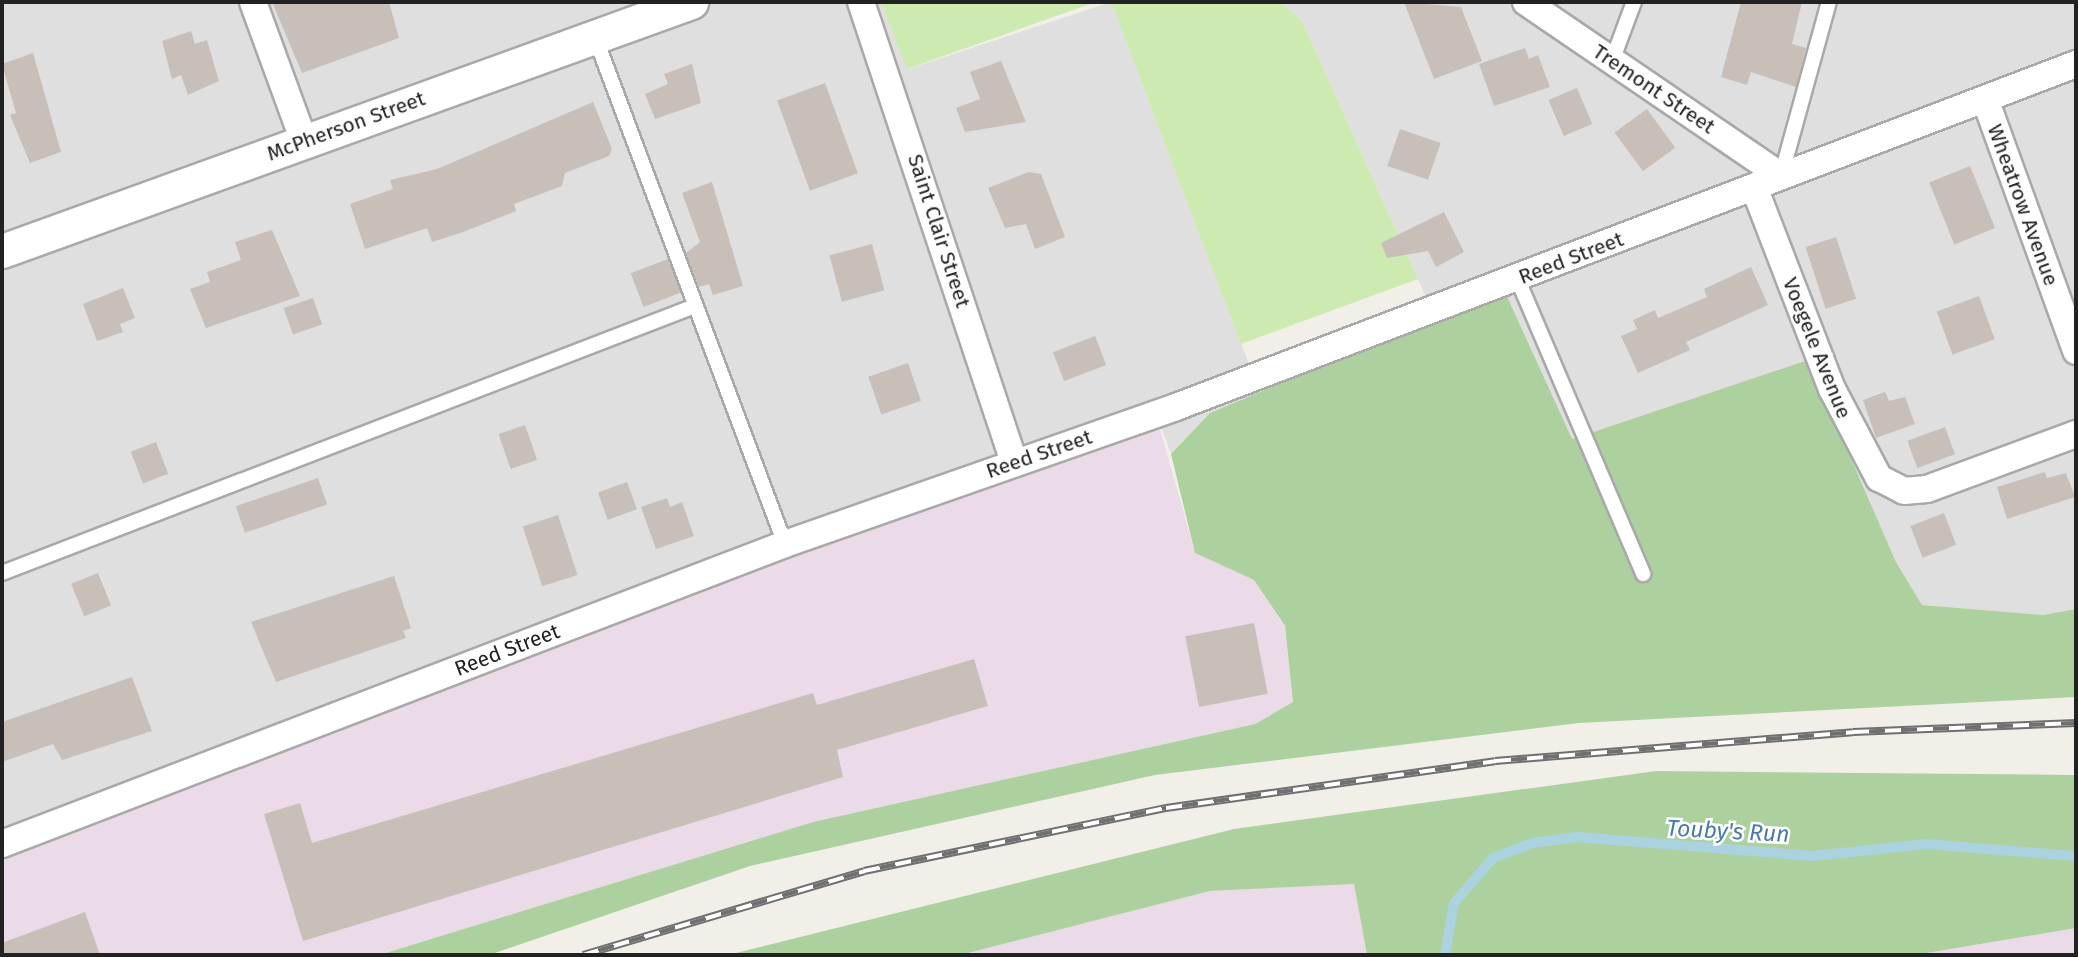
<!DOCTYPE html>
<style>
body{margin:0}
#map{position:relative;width:2078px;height:957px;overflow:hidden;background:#f2efe9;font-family:"Fira Sans",sans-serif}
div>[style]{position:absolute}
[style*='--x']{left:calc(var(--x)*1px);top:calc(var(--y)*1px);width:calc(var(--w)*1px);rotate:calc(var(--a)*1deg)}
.residential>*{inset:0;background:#e0dfdf}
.industrial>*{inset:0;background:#ebdbe8}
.grass>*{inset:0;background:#cdebb0}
.forest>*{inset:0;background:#add19e}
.stream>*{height:10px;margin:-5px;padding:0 5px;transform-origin:5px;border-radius:5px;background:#aad3df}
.building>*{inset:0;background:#c7bfb8;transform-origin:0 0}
.roads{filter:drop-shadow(2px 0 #a9a9a9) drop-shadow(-2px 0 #a9a9a9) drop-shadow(0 2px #a9a9a9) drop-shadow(0 -2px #a9a9a9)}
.service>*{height:14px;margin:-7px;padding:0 7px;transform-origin:7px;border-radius:7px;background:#fff}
.minor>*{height:26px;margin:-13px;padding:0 13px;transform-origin:13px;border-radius:13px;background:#fff}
.tertiary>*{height:33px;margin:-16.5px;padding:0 16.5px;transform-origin:16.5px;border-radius:16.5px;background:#fff}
.rail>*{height:8px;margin-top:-4px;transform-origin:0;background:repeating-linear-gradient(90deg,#fff 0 16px,#707070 0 32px);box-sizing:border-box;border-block:2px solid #707070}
span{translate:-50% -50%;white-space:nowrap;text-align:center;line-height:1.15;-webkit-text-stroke:5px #fff;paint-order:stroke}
.street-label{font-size:21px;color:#222}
.water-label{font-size:23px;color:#4a7aab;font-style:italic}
.frame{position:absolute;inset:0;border:4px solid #222;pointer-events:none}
</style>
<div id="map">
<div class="residential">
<i style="clip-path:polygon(2px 2px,881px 2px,908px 69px,1111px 2px,1260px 393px,1210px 413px,1171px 454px,1153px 404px,2px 852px)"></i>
<i style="clip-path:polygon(1281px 2px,2076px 2px,2076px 609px,2043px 615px,1922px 605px,1896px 562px,1808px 360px,1571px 439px,1504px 291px,1436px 319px,1302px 21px)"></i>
</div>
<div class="industrial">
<i style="clip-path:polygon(1153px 404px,1195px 553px,1254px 580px,1285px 627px,1293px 702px,1255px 724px,813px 822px,379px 955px,2px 955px,2px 852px)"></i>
<i style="clip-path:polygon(1354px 883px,1367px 955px,960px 955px,1210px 891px)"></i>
<i style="clip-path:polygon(2076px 928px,2076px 955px,1915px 955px)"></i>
</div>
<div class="grass">
<i style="clip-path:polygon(881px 2px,1096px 2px,907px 69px)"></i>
<i style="clip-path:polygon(1111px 2px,1281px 2px,1302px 21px,1418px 279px,1241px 344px)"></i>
</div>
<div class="forest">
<i style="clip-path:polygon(1504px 290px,1572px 439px,1808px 360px,1896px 562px,1922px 605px,2043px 615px,2076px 609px,2076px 697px,1579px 723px,1155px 775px,750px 866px,489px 955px,379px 955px,813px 822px,1255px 724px,1293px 702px,1285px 626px,1254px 580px,1195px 553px,1171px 454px,1210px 413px)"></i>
<i style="clip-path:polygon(1656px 771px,2076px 775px,2076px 928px,1915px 955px,1367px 955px,1354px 884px,1210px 891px,960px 955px,728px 955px,1234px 829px)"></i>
</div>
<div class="stream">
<i style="--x:1445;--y:955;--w:53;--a:-80.2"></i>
<i style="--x:1454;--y:903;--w:60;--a:-49.1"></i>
<i style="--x:1493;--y:858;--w:42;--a:-21"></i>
<i style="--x:1532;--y:843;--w:45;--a:-7.6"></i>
<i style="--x:1577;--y:837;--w:236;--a:4.6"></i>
<i style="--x:1812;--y:856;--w:115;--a:-6"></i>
<i style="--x:1926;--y:844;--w:150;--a:4.6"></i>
</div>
<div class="building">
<i style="clip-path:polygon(272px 2px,389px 2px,399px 38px,302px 73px)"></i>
<i style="clip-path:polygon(1404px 2px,1461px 7px,1482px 61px,1434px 79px)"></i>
<i style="clip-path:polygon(1741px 2px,1802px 2px,1792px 44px,1806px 48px,1796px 87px,1751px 72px,1747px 85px,1721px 77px)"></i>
<i style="clip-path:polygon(191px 31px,195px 44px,207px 40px,219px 81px,188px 95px,181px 75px,172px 79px,162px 41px)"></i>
<i style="clip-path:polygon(1525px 48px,1529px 59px,1538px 55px,1550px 87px,1494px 106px,1479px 64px)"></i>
<i style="clip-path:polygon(33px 53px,61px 152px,30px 163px,10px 115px,16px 113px,2px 64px)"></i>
<i style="clip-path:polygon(1001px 61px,1026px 122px,965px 132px,956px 108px,980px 99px,970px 72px)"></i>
<i style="clip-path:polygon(692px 64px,701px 103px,655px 119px,645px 94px,668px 84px,664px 74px)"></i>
<i style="left:825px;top:83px;width:96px;height:51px;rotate:70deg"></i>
<i style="left:1577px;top:88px;width:39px;height:31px;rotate:67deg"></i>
<i style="clip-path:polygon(593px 102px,612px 149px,609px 156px,565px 173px,562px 186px,514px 204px,516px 211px,463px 232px,432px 242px,427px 228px,365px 249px,350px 204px,393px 189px,390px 180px,437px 169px)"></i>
<i style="left:1647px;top:109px;width:48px;height:40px;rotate:54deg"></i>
<i style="left:1400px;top:129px;width:43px;height:39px;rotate:19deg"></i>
<i style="left:1970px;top:166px;width:67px;height:44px;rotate:68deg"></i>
<i style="clip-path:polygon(1029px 172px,1041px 174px,1065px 237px,1035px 249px,1026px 224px,1005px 228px,988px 188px)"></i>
<i style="clip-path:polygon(712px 182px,743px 286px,713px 295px,709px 284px,699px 287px,686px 253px,700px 242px,682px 193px)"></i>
<i style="clip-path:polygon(1444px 212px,1464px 252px,1436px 267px,1428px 251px,1387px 258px,1381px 243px)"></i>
<i style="clip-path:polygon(272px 230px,300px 296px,206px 328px,190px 289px,210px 282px,207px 272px,241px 260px,235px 242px)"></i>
<i style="left:1836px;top:237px;width:65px;height:32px;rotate:72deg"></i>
<i style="left:872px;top:244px;width:48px;height:44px;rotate:75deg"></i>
<i style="left:668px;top:259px;width:36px;height:40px;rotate:69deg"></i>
<i style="clip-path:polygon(1751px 267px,1768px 305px,1686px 342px,1690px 350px,1638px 373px,1621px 336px,1637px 329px,1633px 320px,1655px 310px,1658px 318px,1707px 297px,1704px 289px)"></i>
<i style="clip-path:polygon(123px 288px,135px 318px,120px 324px,123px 332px,97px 341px,83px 304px)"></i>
<i style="left:1979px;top:296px;width:46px;height:45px;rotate:70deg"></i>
<i style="left:313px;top:298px;width:28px;height:31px;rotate:71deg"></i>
<i style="left:1095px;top:336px;width:31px;height:45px;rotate:69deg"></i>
<i style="left:908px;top:363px;width:40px;height:42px;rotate:71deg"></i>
<i style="clip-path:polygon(1885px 392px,1889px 401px,1905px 397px,1915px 424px,1876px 438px,1863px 400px)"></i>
<i style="left:525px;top:425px;width:37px;height:28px;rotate:71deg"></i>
<i style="left:1945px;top:427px;width:29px;height:40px;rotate:70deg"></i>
<i style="left:156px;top:442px;width:34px;height:27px;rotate:69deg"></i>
<i style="clip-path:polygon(2045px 472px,2047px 478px,2066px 473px,2075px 497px,2007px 519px,1997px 487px)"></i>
<i style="left:318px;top:478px;width:28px;height:87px;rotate:71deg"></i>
<i style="left:627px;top:482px;width:29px;height:31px;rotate:70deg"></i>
<i style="clip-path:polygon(667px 498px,670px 507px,682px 502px,694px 536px,656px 549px,641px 507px)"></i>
<i style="left:1944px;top:513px;width:34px;height:36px;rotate:69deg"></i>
<i style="left:558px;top:515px;width:63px;height:37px;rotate:72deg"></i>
<i style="left:98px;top:573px;width:35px;height:29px;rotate:68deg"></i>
<i style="clip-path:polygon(394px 576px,411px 628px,403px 631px,406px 638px,276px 682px,251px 622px)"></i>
<i style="left:1254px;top:623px;width:72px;height:70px;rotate:79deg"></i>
<i style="clip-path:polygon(974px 659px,988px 706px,837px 750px,843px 777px,303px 941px,264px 814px,300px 803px,312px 843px,813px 693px,817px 705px)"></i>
<i style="clip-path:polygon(132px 677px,152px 731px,62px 760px,53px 744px,2px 762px,2px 722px)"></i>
<i style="clip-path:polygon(85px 912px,100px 955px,2px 955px,2px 943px)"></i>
</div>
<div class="roads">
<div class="service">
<i style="--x:595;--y:37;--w:541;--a:69.46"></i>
<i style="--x:1612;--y:61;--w:63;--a:-69.6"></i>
<i style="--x:1781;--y:176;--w:180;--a:-74.6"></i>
<i style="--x:1517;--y:278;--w:322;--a:66.9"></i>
<i style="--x:2;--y:573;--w:739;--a:-21.08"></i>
</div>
<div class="minor">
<i style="--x:253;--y:2;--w:148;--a:69.9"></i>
<i style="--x:861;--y:2;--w:484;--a:71.6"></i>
<i style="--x:1526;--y:2;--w:309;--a:34.3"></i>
<i style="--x:1985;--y:99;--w:268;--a:70.1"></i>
<i style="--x:1754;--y:187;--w:217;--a:68.9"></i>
<i style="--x:1832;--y:389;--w:101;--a:62.2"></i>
<i style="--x:1879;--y:478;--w:28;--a:27"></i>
<i style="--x:1904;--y:491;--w:23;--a:-5"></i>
<i style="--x:1927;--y:489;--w:159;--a:-20.3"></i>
<i style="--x:2;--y:844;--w:839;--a:-20.96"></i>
<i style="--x:785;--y:544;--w:414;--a:-19.3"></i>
<i style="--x:1176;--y:407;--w:963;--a:-20.86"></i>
</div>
<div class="tertiary">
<i style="--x:2;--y:251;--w:733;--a:-19.87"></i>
</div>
</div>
<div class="rail">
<i style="--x:583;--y:955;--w:293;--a:-16.6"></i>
<i style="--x:864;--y:871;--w:309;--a:-11.8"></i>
<i style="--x:1166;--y:808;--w:332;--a:-8.1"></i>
<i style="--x:1495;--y:761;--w:359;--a:-4.6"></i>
<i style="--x:1853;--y:732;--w:223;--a:-2.3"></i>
</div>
<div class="street-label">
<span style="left:1654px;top:89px;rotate:34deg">Tremont Street</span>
<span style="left:346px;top:126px;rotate:-20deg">McPherson Street</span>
<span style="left:2023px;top:205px;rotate:70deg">Wheatrow Avenue</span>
<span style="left:939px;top:231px;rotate:72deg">Saint Clair Street</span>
<span style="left:1571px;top:258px;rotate:-21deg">Reed Street</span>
<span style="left:1817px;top:348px;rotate:68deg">Voegele Avenue</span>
<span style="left:1039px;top:454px;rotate:-19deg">Reed Street</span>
<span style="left:507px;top:650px;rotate:-21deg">Reed Street</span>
</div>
<div class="water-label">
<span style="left:1728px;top:831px;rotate:3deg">Touby's Run</span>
</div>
<div class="frame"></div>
</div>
